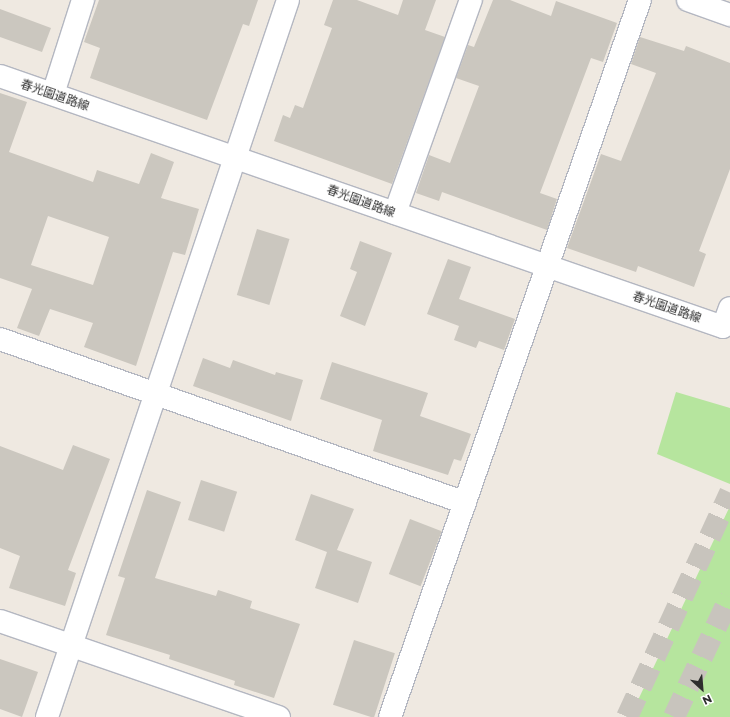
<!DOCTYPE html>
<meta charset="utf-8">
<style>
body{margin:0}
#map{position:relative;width:730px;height:717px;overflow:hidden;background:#efe9e1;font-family:Montserrat,"Noto Sans JP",sans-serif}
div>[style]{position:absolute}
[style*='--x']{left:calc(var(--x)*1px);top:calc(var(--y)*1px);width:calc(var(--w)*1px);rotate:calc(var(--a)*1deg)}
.green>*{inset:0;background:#b6e59e}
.building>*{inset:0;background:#cbc7bf;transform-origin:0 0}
.highway-tunnel>*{height:22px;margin-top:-11px;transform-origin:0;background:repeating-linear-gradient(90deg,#c8c4bd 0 22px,transparent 0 33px)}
.roads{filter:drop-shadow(1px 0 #b4b7c1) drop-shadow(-1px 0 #b4b7c1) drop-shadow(0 1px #b4b7c1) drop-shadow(0 -1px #b4b7c1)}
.minor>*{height:22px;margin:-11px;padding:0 11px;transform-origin:11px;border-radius:11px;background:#fff}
span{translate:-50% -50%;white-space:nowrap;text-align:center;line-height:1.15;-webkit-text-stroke:3.5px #fff;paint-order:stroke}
.street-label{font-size:12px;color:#2e2e2e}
.north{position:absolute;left:682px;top:669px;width:40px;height:40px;-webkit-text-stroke:3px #fff;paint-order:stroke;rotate:154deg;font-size:11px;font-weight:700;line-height:16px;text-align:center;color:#2e2e2e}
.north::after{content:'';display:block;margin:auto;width:14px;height:18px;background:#2e2e2e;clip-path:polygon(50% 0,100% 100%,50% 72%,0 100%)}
</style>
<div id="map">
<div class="green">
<i style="clip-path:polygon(676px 392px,730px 408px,730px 484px,657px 454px)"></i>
<i style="clip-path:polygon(730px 506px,730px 717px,630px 717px)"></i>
</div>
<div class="building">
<i style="clip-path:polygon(99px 0,258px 0,249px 26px,243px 24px,207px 120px,90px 78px,100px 48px,84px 42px)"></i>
<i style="clip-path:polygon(333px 0,357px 0,398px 15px,403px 0,436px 0,425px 30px,445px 37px,392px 184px,274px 141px,283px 115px,290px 118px,295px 105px,303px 108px,332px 28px,324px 25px)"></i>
<i style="clip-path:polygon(493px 0,510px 0,551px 16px,556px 1px,617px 23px,603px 62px,591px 58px,540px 193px,557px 199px,547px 230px,442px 192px,439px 201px,416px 193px,429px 155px,450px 163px,479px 86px,456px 78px,468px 45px,474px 47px)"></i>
<i style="clip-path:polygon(0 9px,51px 28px,42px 52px,0 37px)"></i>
<i style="clip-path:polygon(640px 37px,684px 51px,686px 46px,730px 63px,730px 169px,699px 251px,706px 254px,694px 287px,638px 266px,636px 272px,567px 248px,601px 154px,621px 161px,656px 73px,631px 64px)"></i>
<i style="clip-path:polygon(evenodd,0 93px,27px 102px,9px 152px,93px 182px,97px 170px,139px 184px,151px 153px,174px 162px,161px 198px,199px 209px,185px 255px,173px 252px,136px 366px,84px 347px,93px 323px,50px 309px,39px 336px,17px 328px,32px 289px,0 278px,0 93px,48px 216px,109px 237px,93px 285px,31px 265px,48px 216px)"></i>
<i style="left:257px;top:229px;width:34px;height:69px;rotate:17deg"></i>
<i style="clip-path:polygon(360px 241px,392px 253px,365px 326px,340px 316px,357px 272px,350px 269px)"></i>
<i style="clip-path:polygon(448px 259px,471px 267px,459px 299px,515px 319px,504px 350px,479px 341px,476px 348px,454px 340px,459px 326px,427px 314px)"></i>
<i style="clip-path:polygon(203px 358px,230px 368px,233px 360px,275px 375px,276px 372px,303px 380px,291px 421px,193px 386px)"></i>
<i style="clip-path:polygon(332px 362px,428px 393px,420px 416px,471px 434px,461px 461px,454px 459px,448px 475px,373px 451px,382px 420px,320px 399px)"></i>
<i style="clip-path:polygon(73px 445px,110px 459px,68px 570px,76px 573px,65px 606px,9px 588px,20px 556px,0 548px,0 446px,63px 470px)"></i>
<i style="left:201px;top:480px;width:38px;height:42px;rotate:18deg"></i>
<i style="clip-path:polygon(147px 490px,181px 502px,155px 578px,216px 596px,218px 590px,252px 601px,250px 608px,300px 624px,274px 698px,234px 685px,235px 681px,169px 659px,170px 655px,106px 635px,125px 578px,118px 576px)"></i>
<i style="clip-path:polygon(311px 494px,354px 509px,337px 550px,372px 562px,358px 603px,315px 588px,327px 552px,295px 540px)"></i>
<i style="left:410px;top:519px;width:34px;height:59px;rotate:21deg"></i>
<i style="left:354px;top:640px;width:43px;height:68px;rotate:18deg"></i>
<i style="clip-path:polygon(0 659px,38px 672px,22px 717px,0 709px)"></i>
</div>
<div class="highway-tunnel">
<i style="--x:627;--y:717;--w:247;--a:-65.3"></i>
<i style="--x:674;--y:717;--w:132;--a:-65"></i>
</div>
<div class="roads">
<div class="minor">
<i style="--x:688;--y:0;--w:45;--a:19.7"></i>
<i style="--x:0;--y:76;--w:765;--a:19.15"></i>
<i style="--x:723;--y:327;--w:20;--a:-70"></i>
<i style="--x:53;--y:94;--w:99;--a:-72.3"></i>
<i style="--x:395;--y:213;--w:226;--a:-70.4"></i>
<i style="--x:0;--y:339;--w:493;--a:19.4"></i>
<i style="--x:0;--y:621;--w:295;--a:19"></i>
<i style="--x:47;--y:717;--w:756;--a:-71.42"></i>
<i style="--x:390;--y:717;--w:759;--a:-70.78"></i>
</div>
</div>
<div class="street-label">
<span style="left:55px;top:95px;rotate:19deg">春光園道路線</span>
<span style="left:361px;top:201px;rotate:20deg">春光園道路線</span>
<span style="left:667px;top:307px;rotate:19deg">春光園道路線</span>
</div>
<div class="north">N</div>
</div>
